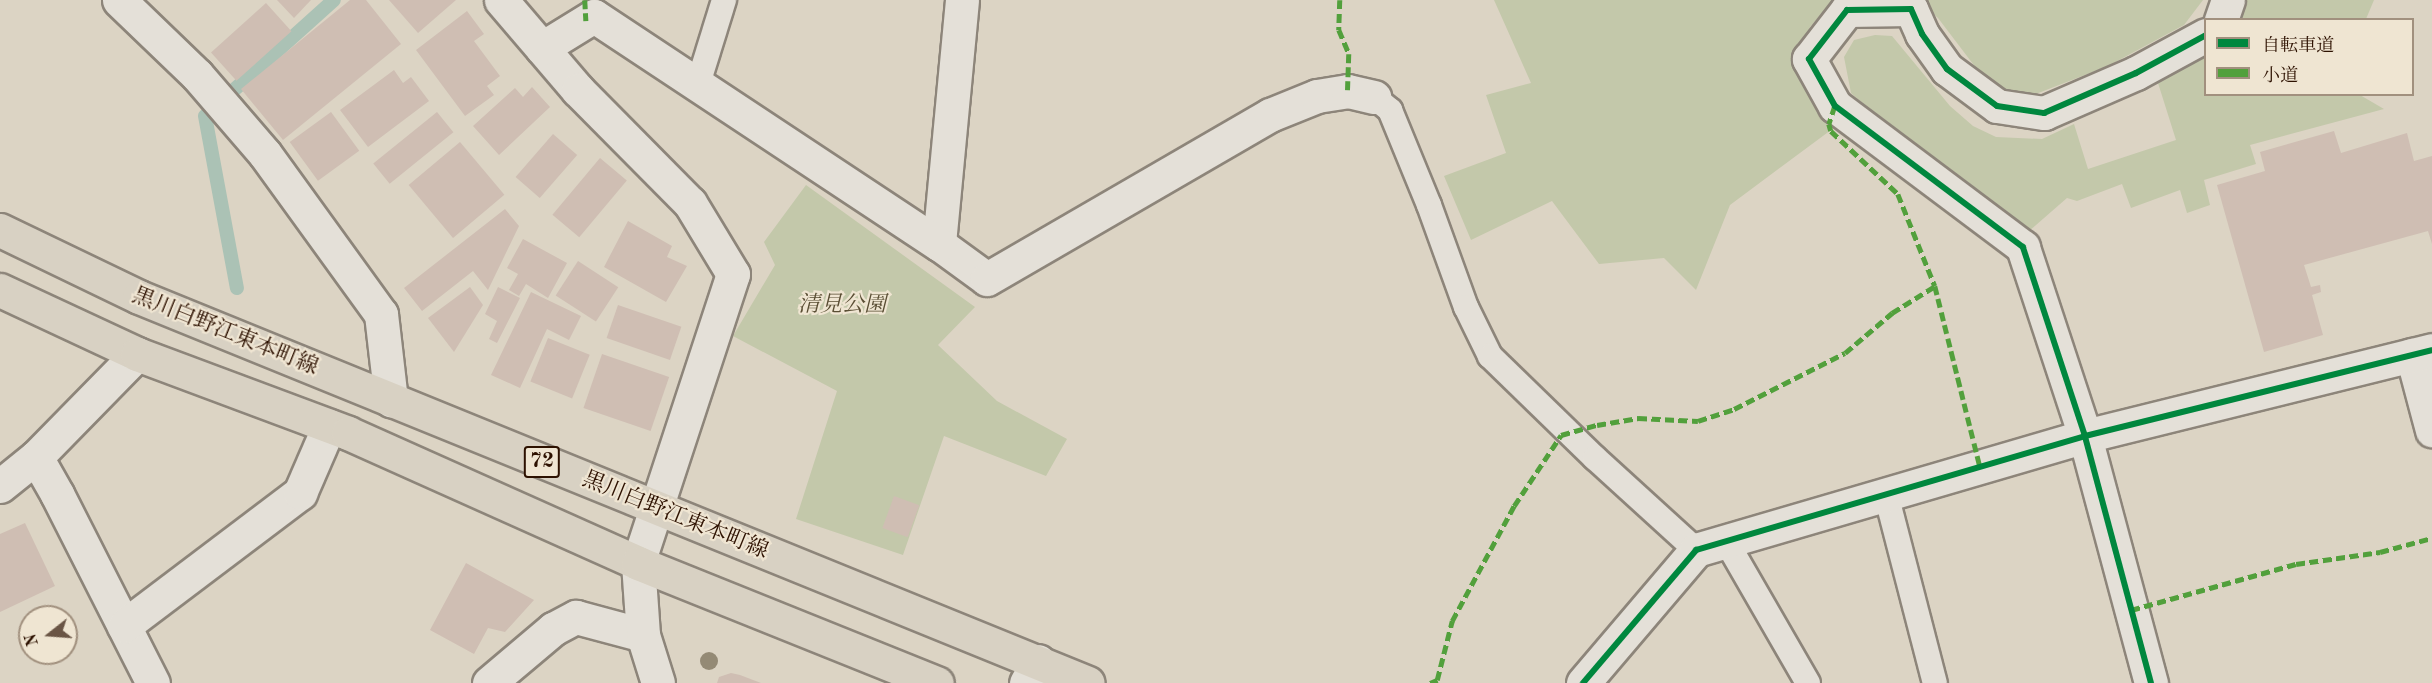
<!DOCTYPE html>
<meta charset="utf-8">
<style>
body{margin:0}
#map{position:relative;width:2432px;height:683px;overflow:hidden;background:#dcd4c4;font-family:"Old Standard TT","Noto Serif JP",serif}
div>[style]{position:absolute}
[style*='--x']{left:calc(var(--x)*1px);top:calc(var(--y)*1px);width:calc(var(--w)*1px);rotate:calc(var(--a)*1deg)}
.green>*{inset:0;background:#c3c8aa}
.stream>*{height:14px;margin:-7px;padding:0 7px;transform-origin:7px;border-radius:7px;background:#abc2b5}
.building>*{inset:0;background:#cfbeb3;transform-origin:0 0}
.roads{filter:drop-shadow(2px 0 #8d857a) drop-shadow(-2px 0 #8d857a) drop-shadow(0 2px #8d857a) drop-shadow(0 -2px #8d857a)}
.service>*{height:24px;margin:-12px;padding:0 12px;transform-origin:12px;border-radius:12px;background:#e4e0d8}
.minor>*{height:33px;margin:-16.5px;padding:0 16.5px;transform-origin:16.5px;border-radius:16.5px;background:#e4e0d8}
.tertiary>*{height:33px;margin:-16.5px;padding:0 16.5px;transform-origin:16.5px;border-radius:16.5px;background:#e4e0d8}
.primary>*{height:33px;margin:-16.5px;padding:0 16.5px;transform-origin:16.5px;border-radius:16.5px;background:#d8d1c3}
.quiet>*{height:4.5px;margin-top:-2.25px;transform-origin:0;background:repeating-linear-gradient(90deg,#52a03c 0 9px,transparent 0 13.5px)}
.cycleway>*{height:6px;margin:-3px;padding:0 3px;transform-origin:3px;border-radius:3px;background:#00873e}
.trees>*{width:18px;height:18px;margin:-9px;border-radius:50%;background:#948a75}
span{translate:-50% -50%;white-space:nowrap;text-align:center;line-height:1.15;-webkit-text-stroke:4.5px #efe5d2;paint-order:stroke}
.shield-label span{padding:2px 4px;background:#efe5d2;border:2px solid;border-radius:4px;-webkit-text-stroke-width:0}
.shield-label{font-size:21px;color:#2d1100;font-weight:700}
.park-label{font-size:22px;color:#5a4e34;font-style:italic}
.street-label{font-size:22px;color:#2d1100}
.legend{position:absolute;left:2204px;top:18px;width:210px;height:78px;box-sizing:border-box;background:#efe5d2;border:2px solid #a1907e;margin:0;padding:8px 10px;list-style:none;font-size:18px;color:#2d1100}
.legend li{display:flex;align-items:center;gap:12px;height:30px}
.legend b{width:30px;border:2px solid #a1907e}
.north{position:absolute;left:18px;top:605px;width:60px;height:60px;box-sizing:border-box;background:#efe5d2;border:2px solid #a1907e;border-radius:50%;rotate:253deg;font-size:16px;font-weight:700;line-height:24px;text-align:center;color:#2d1100}
.north::after{content:'';display:block;margin:auto;width:21px;height:27px;background:#6a5545;clip-path:polygon(50% 0,100% 100%,50% 72%,0 100%)}
</style>
<div id="map">
<div class="green">
<i style="clip-path:polygon(1494px 0,1846px 0,1822px 13px,1810px 27px,1800px 57px,1815px 103px,1831px 130px,1730px 205px,1696px 290px,1664px 258px,1599px 264px,1552px 201px,1471px 240px,1444px 176px,1506px 153px,1486px 95px,1531px 83px)"></i>
<i style="clip-path:polygon(1918px 0,2203px 0,2184px 25px,2108px 66px,2031px 96px,2008px 93px,1989px 85px,1938px 18px)"></i>
<i style="clip-path:polygon(2243px 0,2374px 0,2366px 19px,2236px 20px)"></i>
<i style="clip-path:polygon(1875px 35px,1892px 36px,1950px 106px,1973px 126px,1996px 137px,2042px 139px,2074px 124px,2088px 169px,2176px 140px,2158px 83px,2205px 55px,2206px 94px,2360px 95px,2384px 109px,2250px 145px,2256px 164px,2204px 180px,2210px 205px,2187px 213px,2180px 190px,2131px 208px,2122px 184px,2077px 201px,2067px 198px,2029px 231px,2025px 225px,1943px 173px,1851px 93px,1844px 57px,1854px 40px)"></i>
<i style="clip-path:polygon(806px 185px,975px 307px,938px 345px,997px 401px,1067px 439px,1046px 476px,944px 436px,903px 555px,796px 519px,837px 391px,733px 336px,775px 265px,764px 242px)"></i>
</div>
<div class="stream">
<i style="--x:235;--y:89;--w:133;--a:-42"></i>
<i style="--x:205;--y:116;--w:175;--a:79.5"></i>
</div>
<div class="building">
<i style="clip-path:polygon(277px 0,311px 0,294px 18px)"></i>
<i style="clip-path:polygon(350px 0,366px 0,401px 44px,283px 140px,241px 89px)"></i>
<i style="clip-path:polygon(389px 0,456px 0,418px 33px)"></i>
<i style="left:266px;top:3px;width:38px;height:74px;rotate:48deg"></i>
<i style="clip-path:polygon(467px 11px,484px 34px,474px 41px,500px 76px,487px 86px,494px 95px,465px 116px,416px 50px)"></i>
<i style="clip-path:polygon(394px 70px,403px 83px,411px 77px,429px 101px,368px 147px,340px 110px)"></i>
<i style="clip-path:polygon(532px 87px,550px 107px,499px 155px,473px 126px,515px 88px,523px 97px)"></i>
<i style="left:331px;top:112px;width:48px;height:51px;rotate:54deg"></i>
<i style="left:437px;top:112px;width:26px;height:82px;rotate:51deg"></i>
<i style="clip-path:polygon(2334px 131px,2341px 153px,2407px 133px,2414px 161px,2432px 156px,2432px 244px,2428px 231px,2304px 265px,2311px 287px,2320px 285px,2321px 292px,2312px 295px,2323px 335px,2264px 352px,2217px 185px,2265px 171px,2260px 152px)"></i>
<i style="left:553px;top:134px;width:32px;height:57px;rotate:41deg"></i>
<i style="left:460px;top:142px;width:69px;height:67px;rotate:50deg"></i>
<i style="left:600px;top:158px;width:35px;height:74px;rotate:40deg"></i>
<i style="clip-path:polygon(505px 209px,519px 226px,488px 290px,473px 271px,422px 311px,404px 288px)"></i>
<i style="clip-path:polygon(628px 221px,672px 246px,667px 257px,687px 266px,666px 302px,604px 267px)"></i>
<i style="clip-path:polygon(523px 239px,567px 263px,548px 298px,526px 284px,519px 296px,509px 290px,518px 274px,507px 268px)"></i>
<i style="left:578px;top:261px;width:48px;height:41px;rotate:33deg"></i>
<i style="clip-path:polygon(470px 287px,483px 305px,454px 352px,428px 318px)"></i>
<i style="clip-path:polygon(498px 287px,520px 298px,497px 343px,489px 339px,497px 321px,485px 314px)"></i>
<i style="clip-path:polygon(531px 292px,581px 316px,569px 340px,547px 329px,520px 388px,491px 375px)"></i>
<i style="left:618px;top:305px;width:67px;height:35px;rotate:19deg"></i>
<i style="left:548px;top:338px;width:45px;height:47px;rotate:22deg"></i>
<i style="left:602px;top:354px;width:71px;height:57px;rotate:19deg"></i>
<i style="left:894px;top:496px;width:27px;height:34px;rotate:20deg"></i>
<i style="clip-path:polygon(25px 523px,55px 586px,0 612px,0 534px)"></i>
<i style="clip-path:polygon(466px 563px,534px 600px,505px 632px,488px 628px,474px 654px,430px 630px)"></i>
<i style="clip-path:polygon(731px 673px,740px 675px,761px 683px,717px 683px,719px 677px)"></i>
</div>
<div class="roads">
<div class="service">
<i style="--x:698;--y:84;--w:88;--a:-72.8"></i>
<i style="--x:1374;--y:97;--w:21;--a:39"></i>
<i style="--x:1390;--y:110;--w:103;--a:67.7"></i>
<i style="--x:1429;--y:205;--w:109;--a:70.1"></i>
<i style="--x:1466;--y:307;--w:55;--a:63.9"></i>
<i style="--x:1490;--y:356;--w:146;--a:44.2"></i>
<i style="--x:1595;--y:458;--w:137;--a:42.3"></i>
<i style="--x:1886;--y:494;--w:195;--a:75.5"></i>
<i style="--x:1726;--y:541;--w:164;--a:60"></i>
</div>
<div class="minor">
<i style="--x:119;--y:0;--w:108;--a:43.9"></i>
<i style="--x:197;--y:75;--w:104;--a:49.3"></i>
<i style="--x:265;--y:154;--w:198;--a:54.1"></i>
<i style="--x:381;--y:314;--w:87;--a:83.4"></i>
<i style="--x:501;--y:0;--w:118;--a:49.5"></i>
<i style="--x:578;--y:90;--w:159;--a:45.3"></i>
<i style="--x:690;--y:203;--w:83;--a:58.8"></i>
<i style="--x:733;--y:274;--w:304;--a:108.2"></i>
<i style="--x:962;--y:0;--w:245;--a:95.4"></i>
<i style="--x:939;--y:244;--w:59;--a:36.1"></i>
<i style="--x:987;--y:279;--w:327;--a:-30.1"></i>
<i style="--x:1270;--y:115;--w:51;--a:-22"></i>
<i style="--x:1317;--y:96;--w:31;--a:-9"></i>
<i style="--x:1348;--y:91;--w:27;--a:13"></i>
<i style="--x:2221;--y:20;--w:21;--a:-71"></i>
<i style="--x:542;--y:48;--w:61;--a:-31.6"></i>
<i style="--x:594;--y:16;--w:414;--a:33.5"></i>
<i style="--x:137;--y:354;--w:144;--a:134.4"></i>
<i style="--x:36;--y:457;--w:43;--a:60.4"></i>
<i style="--x:57;--y:494;--w:212;--a:63.1"></i>
<i style="--x:2412;--y:355;--w:78;--a:75.1"></i>
<i style="--x:0;--y:486;--w:46;--a:-38.9"></i>
<i style="--x:124;--y:626;--w:221;--a:-37.1"></i>
<i style="--x:300;--y:493;--w:73;--a:-66.6"></i>
<i style="--x:489;--y:683;--w:84;--a:-40.2"></i>
<i style="--x:553;--y:629;--w:26;--a:-28"></i>
<i style="--x:576;--y:617;--w:69;--a:15"></i>
<i style="--x:1026;--y:683;--w:25;--a:-61"></i>
<i style="--x:1583;--y:683;--w:175;--a:-49.6"></i>
<i style="--x:1696;--y:550;--w:405;--a:-16.3"></i>
<i style="--x:2085;--y:436;--w:357;--a:-13.9"></i>
<i style="--x:2151;--y:683;--w:256;--a:-105"></i>
<i style="--x:2085;--y:436;--w:199;--a:-108.2"></i>
<i style="--x:2023;--y:247;--w:235;--a:-143.1"></i>
<i style="--x:1835;--y:106;--w:54;--a:-119"></i>
<i style="--x:1809;--y:59;--w:62;--a:-52.2"></i>
<i style="--x:1847;--y:10;--w:64;--a:-0.9"></i>
<i style="--x:1911;--y:9;--w:27;--a:66"></i>
<i style="--x:1922;--y:34;--w:43;--a:54.5"></i>
<i style="--x:1947;--y:69;--w:62;--a:36.5"></i>
<i style="--x:1997;--y:106;--w:48;--a:8.5"></i>
<i style="--x:2044;--y:113;--w:100;--a:-23.5"></i>
<i style="--x:2136;--y:73;--w:80;--a:-28.5"></i>
</div>
<div class="tertiary">
<i style="--x:638;--y:563;--w:72;--a:86"></i>
<i style="--x:643;--y:635;--w:50;--a:72.6"></i>
</div>
<div class="primary">
<i style="--x:0;--y:230;--w:154;--a:25.7"></i>
<i style="--x:139;--y:297;--w:1024;--a:22.13"></i>
<i style="--x:0;--y:290;--w:151;--a:25"></i>
<i style="--x:137;--y:354;--w:225;--a:20.5"></i>
<i style="--x:348;--y:433;--w:318;--a:24.1"></i>
<i style="--x:638;--y:563;--w:322;--a:21.9"></i>
</div>
</div>
<div class="quiet">
<i style="--x:585;--y:0;--w:21;--a:87"></i>
<i style="--x:1340;--y:0;--w:30;--a:92"></i>
<i style="--x:1339;--y:30;--w:26;--a:67"></i>
<i style="--x:1349;--y:54;--w:37;--a:92"></i>
<i style="--x:1835;--y:106;--w:19;--a:108"></i>
<i style="--x:1829;--y:124;--w:7;--a:74"></i>
<i style="--x:1831;--y:131;--w:92;--a:43.2"></i>
<i style="--x:1898;--y:194;--w:99;--a:68.1"></i>
<i style="--x:1935;--y:286;--w:187;--a:76"></i>
<i style="--x:2131;--y:610;--w:171;--a:-15.6"></i>
<i style="--x:2296;--y:564;--w:85;--a:-8.1"></i>
<i style="--x:2380;--y:552;--w:54;--a:-15.1"></i>
<i style="--x:1430;--y:683;--w:8;--a:-23"></i>
<i style="--x:1437;--y:680;--w:61;--a:-75.7"></i>
<i style="--x:1452;--y:621;--w:131;--a:-61.7"></i>
<i style="--x:1514;--y:506;--w:85;--a:-56.5"></i>
<i style="--x:1561;--y:435;--w:37;--a:-16"></i>
<i style="--x:1597;--y:425;--w:42;--a:-9.7"></i>
<i style="--x:1638;--y:418;--w:60;--a:2.9"></i>
<i style="--x:1698;--y:421;--w:38;--a:-18"></i>
<i style="--x:1734;--y:409;--w:124;--a:-26.8"></i>
<i style="--x:1845;--y:353;--w:62;--a:-40.4"></i>
<i style="--x:1892;--y:313;--w:51;--a:-32.1"></i>
</div>
<div class="cycleway">
<i style="--x:1583;--y:683;--w:175;--a:-49.6"></i>
<i style="--x:1696;--y:550;--w:405;--a:-16.3"></i>
<i style="--x:2085;--y:436;--w:357;--a:-13.9"></i>
<i style="--x:2151;--y:683;--w:256;--a:-105"></i>
<i style="--x:2085;--y:436;--w:199;--a:-108.2"></i>
<i style="--x:2023;--y:247;--w:235;--a:-143.1"></i>
<i style="--x:1835;--y:106;--w:54;--a:-119"></i>
<i style="--x:1809;--y:59;--w:62;--a:-52.2"></i>
<i style="--x:1847;--y:10;--w:64;--a:-0.9"></i>
<i style="--x:1911;--y:9;--w:27;--a:66"></i>
<i style="--x:1922;--y:34;--w:43;--a:54.5"></i>
<i style="--x:1947;--y:69;--w:62;--a:36.5"></i>
<i style="--x:1997;--y:106;--w:48;--a:8.5"></i>
<i style="--x:2044;--y:113;--w:100;--a:-23.5"></i>
<i style="--x:2136;--y:73;--w:80;--a:-28.5"></i>
</div>
<div class="trees">
<i style="left:709px;top:661px"></i>
</div>
<div class="shield-label">
<span style="left:542px;top:462px">72</span>
</div>
<div class="park-label">
<span style="left:842px;top:306px">清見公園</span>
</div>
<div class="street-label">
<span style="left:225px;top:332px;rotate:22deg">黒川白野江東本町線</span>
<span style="left:675px;top:516px;rotate:22deg">黒川白野江東本町線</span>
</div>
<ul class="legend">
<li><b style="height:8px;background:#00873e"></b>自転車道</li>
<li><b style="height:8px;background:#52a03c"></b>小道</li>
</ul>
<div class="north">N</div>
</div>
